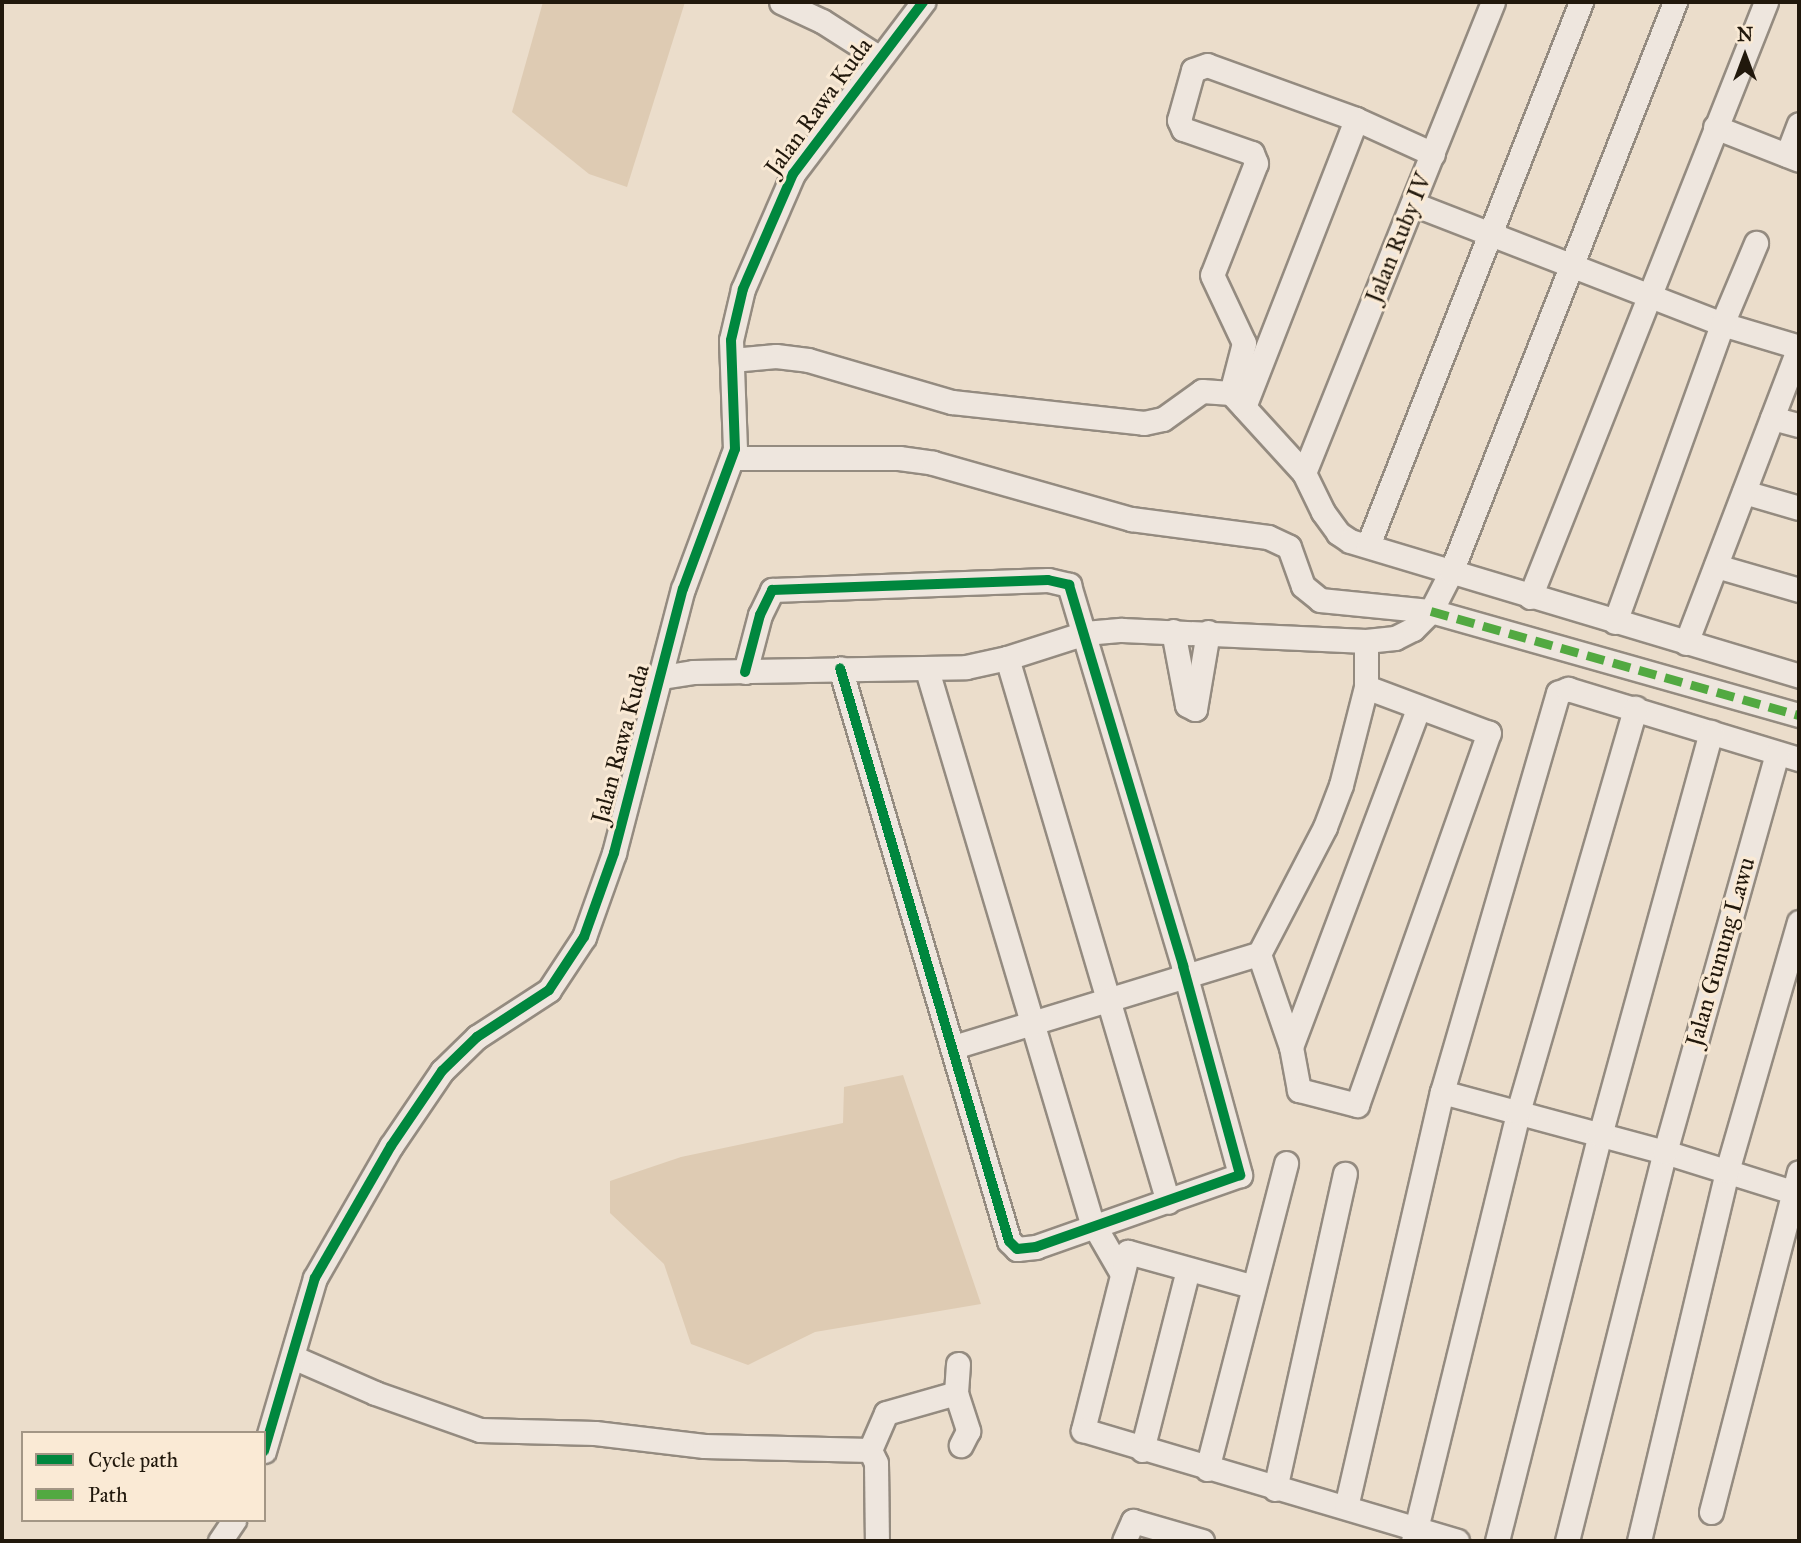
<!DOCTYPE html>
<style>
body{margin:0}
#map{position:relative;width:1801px;height:1543px;overflow:hidden;background:#ebddcb;font-family:"IM FELL Great Primer",serif}
div>[style]{position:absolute}
[style*='--x']{left:calc(var(--x)*1px);top:calc(var(--y)*1px);width:calc(var(--w)*1px);rotate:calc(var(--a)*1deg)}
.green>*{inset:0;background:#decbb3}
.roads{filter:drop-shadow(2px 0 #948b80) drop-shadow(-2px 0 #948b80) drop-shadow(0 2px #948b80) drop-shadow(0 -2px #948b80)}
.minor>*{height:23px;margin:-11.5px;padding:0 11.5px;transform-origin:11.5px;border-radius:11.5px;background:#eee6de}
.quiet>*{height:9px;margin-top:-4.5px;transform-origin:0;background:repeating-linear-gradient(90deg,#52a941 0 18px,transparent 0 27px)}
.cycleway>*{height:10px;margin:-5px;padding:0 5px;transform-origin:5px;border-radius:5px;background:#00873e}
span{translate:-50% -50%;white-space:nowrap;text-align:center;line-height:1.15;-webkit-text-stroke:6px #faead5;paint-order:stroke}
.street-label{font-size:24px;color:#21180c}
.frame{position:absolute;inset:0;border:4px solid #21180c;pointer-events:none}
.legend{position:absolute;left:21px;top:1431px;width:245px;height:91px;box-sizing:border-box;background:#faead5;border:2px solid #a39685;margin:0;padding:9px 12px;list-style:none;font-size:21px;color:#21180c}
.legend li{display:flex;align-items:center;gap:14px;height:35px}
.legend b{width:35px;border:2px solid #a39685}
.north{position:absolute;left:1710px;top:21px;width:70px;height:70px;-webkit-text-stroke:5px #faead5;paint-order:stroke;rotate:0deg;font-size:19px;font-weight:700;line-height:28px;text-align:center;color:#21180c}
.north::after{content:'';display:block;margin:auto;width:24px;height:32px;background:#21180c;clip-path:polygon(50% 0,100% 100%,50% 72%,0 100%)}
</style>
<div id="map">
<div class="green">
<i style="clip-path:polygon(543px 2px,685px 2px,627px 187px,589px 174px,512px 112px)"></i>
<i style="clip-path:polygon(903px 1075px,981px 1304px,815px 1332px,748px 1365px,691px 1344px,664px 1264px,610px 1213px,610px 1181px,681px 1157px,843px 1123px,844px 1087px)"></i>
</div>
<div class="roads">
<div class="minor">
<i style="--x:781;--y:2;--w:45;--a:24.9"></i>
<i style="--x:822;--y:21;--w:67;--a:32.7"></i>
<i style="--x:1715;--y:127;--w:90;--a:21.4"></i>
<i style="--x:1433;--y:154;--w:85;--a:-155.6"></i>
<i style="--x:1356;--y:119;--w:158;--a:-160.1"></i>
<i style="--x:1207;--y:65;--w:15;--a:160"></i>
<i style="--x:1193;--y:70;--w:52;--a:105.6"></i>
<i style="--x:1179;--y:120;--w:10;--a:66"></i>
<i style="--x:1183;--y:129;--w:73;--a:19.2"></i>
<i style="--x:1252;--y:153;--w:11;--a:68"></i>
<i style="--x:1256;--y:163;--w:120;--a:111.4"></i>
<i style="--x:1212;--y:275;--w:75;--a:64.8"></i>
<i style="--x:1244;--y:343;--w:52;--a:104.6"></i>
<i style="--x:1231;--y:393;--w:108;--a:47.6"></i>
<i style="--x:1304;--y:473;--w:43;--a:64"></i>
<i style="--x:1323;--y:512;--w:26;--a:54"></i>
<i style="--x:1338;--y:533;--w:14;--a:34"></i>
<i style="--x:1350;--y:541;--w:469;--a:16.7"></i>
<i style="--x:1787;--y:155;--w:33;--a:-69"></i>
<i style="--x:1413;--y:204;--w:331;--a:21.2"></i>
<i style="--x:1722;--y:324;--w:80;--a:16.6"></i>
<i style="--x:732;--y:360;--w:44;--a:-5.2"></i>
<i style="--x:776;--y:356;--w:32;--a:7"></i>
<i style="--x:808;--y:360;--w:150;--a:16.3"></i>
<i style="--x:952;--y:402;--w:193;--a:6.2"></i>
<i style="--x:1144;--y:423;--w:19;--a:-12"></i>
<i style="--x:1163;--y:419;--w:48;--a:-35.7"></i>
<i style="--x:1202;--y:391;--w:29;--a:4"></i>
<i style="--x:1244;--y:407;--w:309;--a:-68.7"></i>
<i style="--x:1772;--y:418;--w:28;--a:15"></i>
<i style="--x:732;--y:458;--w:167;--a:0"></i>
<i style="--x:899;--y:458;--w:34;--a:8"></i>
<i style="--x:933;--y:463;--w:206;--a:15.8"></i>
<i style="--x:1131;--y:519;--w:138;--a:7.5"></i>
<i style="--x:1268;--y:537;--w:23;--a:25"></i>
<i style="--x:1289;--y:547;--w:41;--a:70.3"></i>
<i style="--x:1303;--y:586;--w:22;--a:39"></i>
<i style="--x:1320;--y:600;--w:112;--a:5.7"></i>
<i style="--x:1431;--y:611;--w:382;--a:15.8"></i>
<i style="--x:1304;--y:473;--w:508;--a:-68.14"></i>
<i style="--x:1744;--y:492;--w:57;--a:16.2"></i>
<i style="--x:1368;--y:545;--w:583;--a:-68.58"></i>
<i style="--x:1716;--y:566;--w:86;--a:16.1"></i>
<i style="--x:1530;--y:597;--w:640;--a:-68.36"></i>
<i style="--x:1615;--y:622;--w:317;--a:-70.2"></i>
<i style="--x:1722;--y:324;--w:88;--a:-67.2"></i>
<i style="--x:1173;--y:631;--w:75;--a:79.3"></i>
<i style="--x:1187;--y:705;--w:9;--a:27"></i>
<i style="--x:1195;--y:709;--w:78;--a:-80.4"></i>
<i style="--x:1686;--y:643;--w:317;--a:-69.1"></i>
<i style="--x:1007;--y:658;--w:567;--a:73.51"></i>
<i style="--x:927;--y:670;--w:574;--a:73.4"></i>
<i style="--x:1091;--y:1220;--w:60;--a:60"></i>
<i style="--x:745;--y:672;--w:59;--a:-75.3"></i>
<i style="--x:760;--y:615;--w:28;--a:-64"></i>
<i style="--x:772;--y:590;--w:276;--a:-2.1"></i>
<i style="--x:1048;--y:580;--w:22;--a:13"></i>
<i style="--x:1069;--y:585;--w:398;--a:73.3"></i>
<i style="--x:1183;--y:966;--w:217;--a:74.7"></i>
<i style="--x:1240;--y:1175;--w:216;--a:160.6"></i>
<i style="--x:1036;--y:1247;--w:19;--a:174"></i>
<i style="--x:1017;--y:1249;--w:11;--a:-135"></i>
<i style="--x:1009;--y:1241;--w:597;--a:-106.43"></i>
<i style="--x:662;--y:677;--w:31;--a:-9"></i>
<i style="--x:693;--y:672;--w:273;--a:-1"></i>
<i style="--x:966;--y:667;--w:42;--a:-12.4"></i>
<i style="--x:1007;--y:658;--w:82;--a:-17.8"></i>
<i style="--x:1085;--y:633;--w:37;--a:-5"></i>
<i style="--x:1122;--y:630;--w:244;--a:2.6"></i>
<i style="--x:1366;--y:641;--w:29;--a:-6"></i>
<i style="--x:1395;--y:638;--w:20;--a:-27"></i>
<i style="--x:1413;--y:629;--w:25;--a:-45"></i>
<i style="--x:1431;--y:611;--w:44;--a:-62.9"></i>
<i style="--x:1451;--y:572;--w:612;--a:-68.55"></i>
<i style="--x:1259;--y:954;--w:98;--a:71"></i>
<i style="--x:1291;--y:1047;--w:44;--a:79.5"></i>
<i style="--x:1299;--y:1090;--w:60;--a:14.5"></i>
<i style="--x:1357;--y:1105;--w:395;--a:-70.5"></i>
<i style="--x:1489;--y:733;--w:131;--a:-159.5"></i>
<i style="--x:954;--y:1047;--w:319;--a:-17"></i>
<i style="--x:1259;--y:954;--w:143;--a:-62.5"></i>
<i style="--x:1325;--y:827;--w:45;--a:-69.1"></i>
<i style="--x:1341;--y:785;--w:101;--a:-75.7"></i>
<i style="--x:1366;--y:687;--w:46;--a:-90"></i>
<i style="--x:1291;--y:1047;--w:363;--a:-69.4"></i>
<i style="--x:1442;--y:1092;--w:231;--a:15.1"></i>
<i style="--x:1665;--y:1152;--w:140;--a:17.4"></i>
<i style="--x:1251;--y:1286;--w:128;--a:-164.5"></i>
<i style="--x:1128;--y:1252;--w:184;--a:104.2"></i>
<i style="--x:1083;--y:1430;--w:390;--a:16.5"></i>
<i style="--x:295;--y:1358;--w:87;--a:23.6"></i>
<i style="--x:375;--y:1393;--w:111;--a:19.4"></i>
<i style="--x:480;--y:1430;--w:115;--a:1.5"></i>
<i style="--x:595;--y:1433;--w:110;--a:6.8"></i>
<i style="--x:704;--y:1446;--w:166;--a:1.4"></i>
<i style="--x:870;--y:1450;--w:14;--a:65"></i>
<i style="--x:876;--y:1463;--w:78;--a:89.3"></i>
<i style="--x:958;--y:1364;--w:29;--a:94"></i>
<i style="--x:956;--y:1393;--w:40;--a:72"></i>
<i style="--x:968;--y:1431;--w:16;--a:117"></i>
<i style="--x:870;--y:1450;--w:40;--a:-66.6"></i>
<i style="--x:886;--y:1413;--w:73;--a:-15.9"></i>
<i style="--x:1142;--y:1450;--w:186;--a:-75.7"></i>
<i style="--x:264;--y:1451;--w:180;--a:-73.6"></i>
<i style="--x:315;--y:1278;--w:152;--a:-60.1"></i>
<i style="--x:391;--y:1146;--w:91;--a:-55.8"></i>
<i style="--x:442;--y:1071;--w:49;--a:-44.2"></i>
<i style="--x:477;--y:1037;--w:86;--a:-33.1"></i>
<i style="--x:549;--y:990;--w:64;--a:-56.6"></i>
<i style="--x:584;--y:937;--w:89;--a:-70.3"></i>
<i style="--x:614;--y:853;--w:273;--a:-75.4"></i>
<i style="--x:683;--y:589;--w:149;--a:-69.6"></i>
<i style="--x:735;--y:449;--w:109;--a:-92.1"></i>
<i style="--x:731;--y:340;--w:52;--a:-76.8"></i>
<i style="--x:743;--y:289;--w:125;--a:-66.5"></i>
<i style="--x:793;--y:174;--w:216;--a:-52.9"></i>
<i style="--x:1207;--y:1469;--w:316;--a:-75.5"></i>
<i style="--x:1275;--y:1489;--w:323;--a:-77.5"></i>
<i style="--x:1346;--y:1507;--w:426;--a:-77"></i>
<i style="--x:1442;--y:1092;--w:416;--a:-73.8"></i>
<i style="--x:1558;--y:693;--w:11;--a:-22"></i>
<i style="--x:1568;--y:689;--w:241;--a:16.9"></i>
<i style="--x:1711;--y:1512;--w:351;--a:-75.5"></i>
<i style="--x:220;--y:1541;--w:25;--a:-56"></i>
<i style="--x:1124;--y:1541;--w:22;--a:-66"></i>
<i style="--x:1133;--y:1521;--w:72;--a:16.2"></i>
<i style="--x:1413;--y:1541;--w:442;--a:-76.2"></i>
<i style="--x:1518;--y:1112;--w:421;--a:-73.8"></i>
<i style="--x:1497;--y:1541;--w:419;--a:-75.8"></i>
<i style="--x:1600;--y:1135;--w:418;--a:-74.6"></i>
<i style="--x:1567;--y:1541;--w:401;--a:-75.9"></i>
<i style="--x:1665;--y:1152;--w:414;--a:-74.3"></i>
<i style="--x:1639;--y:1541;--w:380;--a:-76.6"></i>
<i style="--x:1727;--y:1171;--w:259;--a:-73.9"></i>
</div>
</div>
<div class="quiet">
<i style="--x:1431;--y:611;--w:382;--a:15.8"></i>
</div>
<div class="cycleway">
<i style="--x:745;--y:672;--w:59;--a:-75.3"></i>
<i style="--x:760;--y:615;--w:28;--a:-64"></i>
<i style="--x:772;--y:590;--w:276;--a:-2.1"></i>
<i style="--x:1048;--y:580;--w:22;--a:13"></i>
<i style="--x:1069;--y:585;--w:398;--a:73.3"></i>
<i style="--x:1183;--y:966;--w:217;--a:74.7"></i>
<i style="--x:1240;--y:1175;--w:216;--a:160.6"></i>
<i style="--x:1036;--y:1247;--w:19;--a:174"></i>
<i style="--x:1017;--y:1249;--w:11;--a:-135"></i>
<i style="--x:1009;--y:1241;--w:597;--a:-106.43"></i>
<i style="--x:264;--y:1451;--w:180;--a:-73.6"></i>
<i style="--x:315;--y:1278;--w:152;--a:-60.1"></i>
<i style="--x:391;--y:1146;--w:91;--a:-55.8"></i>
<i style="--x:442;--y:1071;--w:49;--a:-44.2"></i>
<i style="--x:477;--y:1037;--w:86;--a:-33.1"></i>
<i style="--x:549;--y:990;--w:64;--a:-56.6"></i>
<i style="--x:584;--y:937;--w:89;--a:-70.3"></i>
<i style="--x:614;--y:853;--w:273;--a:-75.4"></i>
<i style="--x:683;--y:589;--w:149;--a:-69.6"></i>
<i style="--x:735;--y:449;--w:109;--a:-92.1"></i>
<i style="--x:731;--y:340;--w:52;--a:-76.8"></i>
<i style="--x:743;--y:289;--w:125;--a:-66.5"></i>
<i style="--x:793;--y:174;--w:216;--a:-52.9"></i>
</div>
<div class="street-label">
<span style="left:819px;top:107px;rotate:-54deg">Jalan Rawa Kuda</span>
<span style="left:1399px;top:238px;rotate:-68deg">Jalan Ruby IV</span>
<span style="left:621px;top:744px;rotate:-75deg">Jalan Rawa Kuda</span>
<span style="left:1721px;top:952px;rotate:-74deg">Jalan Gunung Lawu</span>
</div>
<div class="frame"></div>
<ul class="legend">
<li><b style="height:9px;background:#00873e"></b>Cycle path</li>
<li><b style="height:9px;background:#52a941"></b>Path</li>
</ul>
<div class="north">N</div>
</div>
